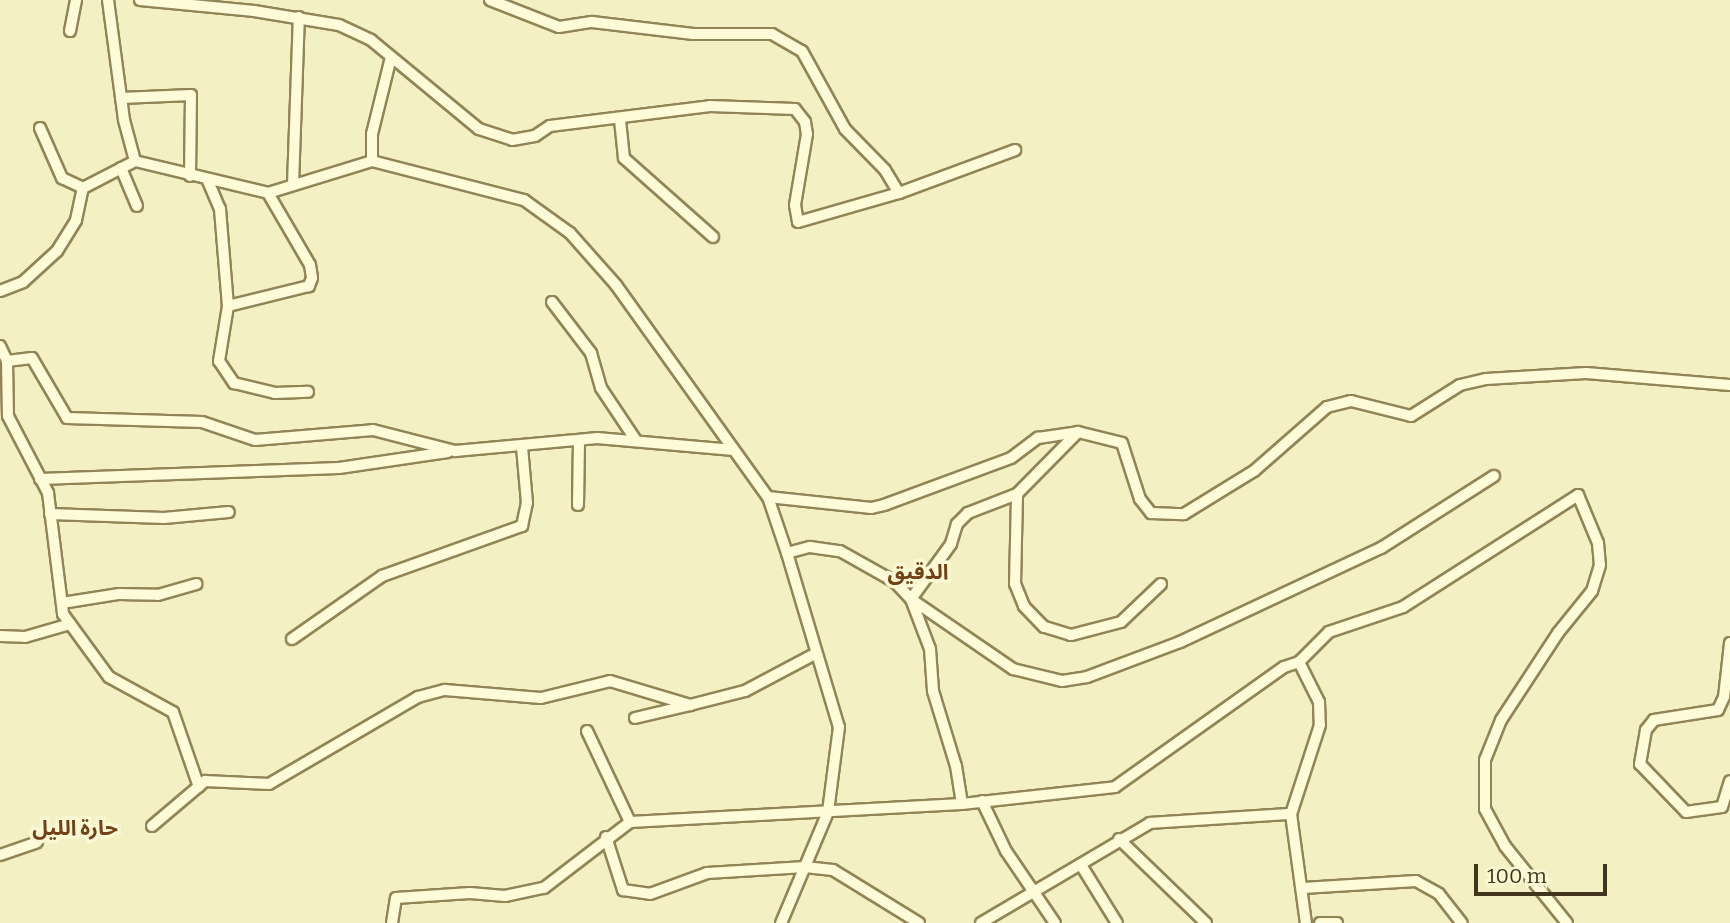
<!DOCTYPE html>
<meta charset="utf-8">
<style>
body{margin:0}
#map{position:relative;width:1730px;height:923px;overflow:hidden;background:#f3f1c3;font-family:Bitter,"Noto Sans Arabic",serif}
div>[style]{position:absolute}
[style*='--x']{left:calc(var(--x)*1px);top:calc(var(--y)*1px);width:calc(var(--w)*1px);rotate:calc(var(--a)*1deg)}
.roads{filter:drop-shadow(2px 0 #918557) drop-shadow(-2px 0 #918557) drop-shadow(0 2px #918557) drop-shadow(0 -2px #918557)}
.minor>*{height:10px;margin:-5px;padding:0 5px;transform-origin:5px;border-radius:5px;background:#fdfbd8}
span{translate:-50% -50%;white-space:nowrap;text-align:center;line-height:1.15;-webkit-text-stroke:7px #faf8d4;paint-order:stroke}
.neighbourhood-label{font-size:21px;color:#714117;font-weight:700}
.scale{position:absolute;left:1474px;top:864px;width:133px;height:32px;box-sizing:border-box;border:4px solid #3f361d;border-top:0;padding-left:9px;font-size:21px;line-height:24px;white-space:nowrap;color:#3f361d;-webkit-text-stroke:5px #faf8d4;paint-order:stroke}
</style>
<div id="map">
<div class="roads">
<div class="minor">
<i style="--x:108;--y:0;--w:121;--a:82.4"></i>
<i style="--x:124;--y:120;--w:42;--a:75"></i>
<i style="--x:140;--y:0;--w:115;--a:5.5"></i>
<i style="--x:254;--y:11;--w:86;--a:9.4"></i>
<i style="--x:339;--y:25;--w:35;--a:25"></i>
<i style="--x:371;--y:40;--w:140;--a:39.5"></i>
<i style="--x:479;--y:129;--w:35;--a:18"></i>
<i style="--x:512;--y:140;--w:23;--a:-10"></i>
<i style="--x:535;--y:136;--w:18;--a:-34"></i>
<i style="--x:550;--y:126;--w:161;--a:-7.1"></i>
<i style="--x:710;--y:106;--w:85;--a:2"></i>
<i style="--x:795;--y:109;--w:16;--a:52"></i>
<i style="--x:805;--y:122;--w:12;--a:81"></i>
<i style="--x:807;--y:134;--w:72;--a:99.6"></i>
<i style="--x:795;--y:205;--w:17;--a:80"></i>
<i style="--x:798;--y:222;--w:105;--a:-16"></i>
<i style="--x:899;--y:193;--w:124;--a:-20.3"></i>
<i style="--x:490;--y:0;--w:74;--a:21.4"></i>
<i style="--x:559;--y:27;--w:33;--a:-9"></i>
<i style="--x:592;--y:22;--w:102;--a:6.8"></i>
<i style="--x:693;--y:34;--w:79;--a:0"></i>
<i style="--x:772;--y:34;--w:34;--a:30"></i>
<i style="--x:802;--y:51;--w:89;--a:61.1"></i>
<i style="--x:845;--y:129;--w:57;--a:45.7"></i>
<i style="--x:885;--y:170;--w:27;--a:59"></i>
<i style="--x:70;--y:31;--w:32;--a:-79"></i>
<i style="--x:121;--y:98;--w:70;--a:-2.5"></i>
<i style="--x:191;--y:95;--w:81;--a:90.7"></i>
<i style="--x:620;--y:120;--w:38;--a:84"></i>
<i style="--x:624;--y:158;--w:119;--a:41.6"></i>
<i style="--x:40;--y:128;--w:55;--a:66.3"></i>
<i style="--x:62;--y:178;--w:23;--a:25"></i>
<i style="--x:372;--y:161;--w:27;--a:-90"></i>
<i style="--x:372;--y:134;--w:79;--a:-76.1"></i>
<i style="--x:121;--y:168;--w:41;--a:67.2"></i>
<i style="--x:208;--y:181;--w:30;--a:67"></i>
<i style="--x:220;--y:209;--w:97;--a:85.3"></i>
<i style="--x:293;--y:185;--w:168;--a:-88"></i>
<i style="--x:268;--y:193;--w:83;--a:59.7"></i>
<i style="--x:310;--y:265;--w:13;--a:81"></i>
<i style="--x:312;--y:278;--w:9;--a:111"></i>
<i style="--x:309;--y:286;--w:83;--a:166.1"></i>
<i style="--x:228;--y:306;--w:56;--a:99.3"></i>
<i style="--x:219;--y:361;--w:27;--a:56"></i>
<i style="--x:234;--y:383;--w:42;--a:13.7"></i>
<i style="--x:275;--y:393;--w:33;--a:-2"></i>
<i style="--x:0;--y:291;--w:25;--a:-21"></i>
<i style="--x:23;--y:282;--w:46;--a:-42.4"></i>
<i style="--x:57;--y:251;--w:36;--a:-58"></i>
<i style="--x:76;--y:220;--w:33;--a:-78"></i>
<i style="--x:83;--y:188;--w:59;--a:-27.4"></i>
<i style="--x:135;--y:161;--w:137;--a:13.5"></i>
<i style="--x:268;--y:193;--w:109;--a:-17.1"></i>
<i style="--x:372;--y:161;--w:157;--a:14.4"></i>
<i style="--x:524;--y:200;--w:57;--a:35.7"></i>
<i style="--x:570;--y:233;--w:69;--a:48.5"></i>
<i style="--x:616;--y:285;--w:261;--a:54.4"></i>
<i style="--x:768;--y:497;--w:59;--a:71.3"></i>
<i style="--x:787;--y:553;--w:182;--a:73.4"></i>
<i style="--x:839;--y:727;--w:86;--a:97.4"></i>
<i style="--x:828;--y:812;--w:121;--a:112.9"></i>
<i style="--x:552;--y:302;--w:64;--a:52.6"></i>
<i style="--x:591;--y:353;--w:36;--a:74"></i>
<i style="--x:601;--y:388;--w:61;--a:56.3"></i>
<i style="--x:0;--y:346;--w:17;--a:65"></i>
<i style="--x:7;--y:361;--w:55;--a:89"></i>
<i style="--x:8;--y:416;--w:87;--a:62.5"></i>
<i style="--x:48;--y:493;--w:122;--a:82.9"></i>
<i style="--x:63;--y:614;--w:78;--a:53.9"></i>
<i style="--x:109;--y:677;--w:73;--a:28.7"></i>
<i style="--x:173;--y:712;--w:79;--a:70.9"></i>
<i style="--x:7;--y:361;--w:25;--a:-7"></i>
<i style="--x:32;--y:358;--w:69;--a:59.7"></i>
<i style="--x:67;--y:418;--w:135;--a:1.7"></i>
<i style="--x:202;--y:422;--w:56;--a:18.8"></i>
<i style="--x:255;--y:440;--w:118;--a:-4.8"></i>
<i style="--x:373;--y:430;--w:85;--a:14.4"></i>
<i style="--x:455;--y:451;--w:143;--a:-5.2"></i>
<i style="--x:597;--y:438;--w:137;--a:5"></i>
<i style="--x:40;--y:479;--w:299;--a:-2.1"></i>
<i style="--x:339;--y:468;--w:110;--a:-8.4"></i>
<i style="--x:1017;--y:494;--w:87;--a:-45.5"></i>
<i style="--x:768;--y:497;--w:104;--a:6.1"></i>
<i style="--x:871;--y:508;--w:13;--a:-13"></i>
<i style="--x:884;--y:505;--w:135;--a:-20.3"></i>
<i style="--x:1011;--y:458;--w:34;--a:-37"></i>
<i style="--x:1038;--y:438;--w:40;--a:-8.5"></i>
<i style="--x:1078;--y:432;--w:45;--a:14"></i>
<i style="--x:1122;--y:443;--w:59;--a:72.2"></i>
<i style="--x:1140;--y:499;--w:18;--a:52"></i>
<i style="--x:1151;--y:513;--w:33;--a:2"></i>
<i style="--x:1184;--y:514;--w:82;--a:-31.6"></i>
<i style="--x:1254;--y:471;--w:97;--a:-41.2"></i>
<i style="--x:1327;--y:407;--w:25;--a:-14"></i>
<i style="--x:1351;--y:401;--w:62;--a:14"></i>
<i style="--x:1411;--y:416;--w:58;--a:-32.3"></i>
<i style="--x:1460;--y:385;--w:27;--a:-13"></i>
<i style="--x:1486;--y:379;--w:100;--a:-3.4"></i>
<i style="--x:1586;--y:373;--w:144;--a:4.8"></i>
<i style="--x:578;--y:505;--w:65;--a:-89.1"></i>
<i style="--x:50;--y:514;--w:114;--a:2"></i>
<i style="--x:164;--y:518;--w:65;--a:-5.3"></i>
<i style="--x:787;--y:553;--w:24;--a:-15"></i>
<i style="--x:810;--y:547;--w:30;--a:8"></i>
<i style="--x:840;--y:551;--w:63;--a:29.4"></i>
<i style="--x:895;--y:582;--w:23;--a:47"></i>
<i style="--x:911;--y:599;--w:53;--a:69.2"></i>
<i style="--x:930;--y:649;--w:42;--a:85.9"></i>
<i style="--x:933;--y:691;--w:78;--a:73"></i>
<i style="--x:956;--y:766;--w:38;--a:81"></i>
<i style="--x:1161;--y:584;--w:55;--a:136.5"></i>
<i style="--x:1121;--y:622;--w:52;--a:165.4"></i>
<i style="--x:1071;--y:635;--w:28;--a:-163"></i>
<i style="--x:1044;--y:627;--w:29;--a:-134"></i>
<i style="--x:1024;--y:606;--w:24;--a:-112"></i>
<i style="--x:1015;--y:584;--w:90;--a:-88.7"></i>
<i style="--x:1017;--y:494;--w:53;--a:158.8"></i>
<i style="--x:968;--y:513;--w:16;--a:135"></i>
<i style="--x:957;--y:524;--w:21;--a:107"></i>
<i style="--x:951;--y:544;--w:68;--a:126"></i>
<i style="--x:911;--y:599;--w:124;--a:34.5"></i>
<i style="--x:1013;--y:669;--w:50;--a:13.8"></i>
<i style="--x:1062;--y:681;--w:25;--a:-9"></i>
<i style="--x:1087;--y:677;--w:99;--a:-20.6"></i>
<i style="--x:1180;--y:642;--w:222;--a:-25.1"></i>
<i style="--x:1381;--y:548;--w:134;--a:-32.5"></i>
<i style="--x:62;--y:603;--w:58;--a:-9"></i>
<i style="--x:119;--y:594;--w:39;--a:1"></i>
<i style="--x:158;--y:595;--w:40;--a:-16"></i>
<i style="--x:0;--y:636;--w:25;--a:2"></i>
<i style="--x:25;--y:637;--w:47;--a:-16.1"></i>
<i style="--x:292;--y:639;--w:110;--a:-35"></i>
<i style="--x:382;--y:576;--w:149;--a:-19.7"></i>
<i style="--x:522;--y:526;--w:24;--a:-78"></i>
<i style="--x:527;--y:503;--w:56;--a:-95.1"></i>
<i style="--x:1730;--y:643;--w:54;--a:96.3"></i>
<i style="--x:1724;--y:697;--w:14;--a:115"></i>
<i style="--x:1718;--y:710;--w:65;--a:171.1"></i>
<i style="--x:1654;--y:720;--w:13;--a:129"></i>
<i style="--x:1646;--y:730;--w:35;--a:100"></i>
<i style="--x:1640;--y:764;--w:66;--a:46.2"></i>
<i style="--x:1686;--y:812;--w:36;--a:-8"></i>
<i style="--x:1722;--y:807;--w:27;--a:-73"></i>
<i style="--x:1299;--y:662;--w:45;--a:63.4"></i>
<i style="--x:1319;--y:702;--w:23;--a:88"></i>
<i style="--x:1320;--y:725;--w:94;--a:108"></i>
<i style="--x:1291;--y:814;--w:110;--a:82.2"></i>
<i style="--x:635;--y:718;--w:57;--a:-13.3"></i>
<i style="--x:587;--y:731;--w:101;--a:64.7"></i>
<i style="--x:982;--y:801;--w:55;--a:64.4"></i>
<i style="--x:1006;--y:851;--w:87;--a:55.8"></i>
<i style="--x:152;--y:826;--w:70;--a:-40.3"></i>
<i style="--x:205;--y:781;--w:64;--a:2.7"></i>
<i style="--x:269;--y:784;--w:173;--a:-30.3"></i>
<i style="--x:418;--y:697;--w:28;--a:-15"></i>
<i style="--x:445;--y:690;--w:96;--a:4.8"></i>
<i style="--x:541;--y:698;--w:71;--a:-13.8"></i>
<i style="--x:610;--y:681;--w:84;--a:16.7"></i>
<i style="--x:690;--y:705;--w:57;--a:-14.3"></i>
<i style="--x:745;--y:691;--w:79;--a:-27.9"></i>
<i style="--x:606;--y:837;--w:56;--a:72.2"></i>
<i style="--x:623;--y:890;--w:27;--a:8"></i>
<i style="--x:650;--y:894;--w:61;--a:-20.2"></i>
<i style="--x:707;--y:873;--w:98;--a:-3.5"></i>
<i style="--x:805;--y:867;--w:28;--a:6"></i>
<i style="--x:833;--y:870;--w:101;--a:31.6"></i>
<i style="--x:1119;--y:839;--w:121;--a:44"></i>
<i style="--x:0;--y:855;--w:39;--a:-19"></i>
<i style="--x:1081;--y:865;--w:68;--a:58.2"></i>
<i style="--x:1303;--y:888;--w:113;--a:-3.5"></i>
<i style="--x:1416;--y:881;--w:26;--a:29"></i>
<i style="--x:1439;--y:894;--w:37;--a:52"></i>
<i style="--x:392;--y:923;--w:25;--a:-81"></i>
<i style="--x:396;--y:898;--w:74;--a:-3.9"></i>
<i style="--x:470;--y:893;--w:35;--a:5"></i>
<i style="--x:505;--y:896;--w:40;--a:-12"></i>
<i style="--x:544;--y:888;--w:108;--a:-37.5"></i>
<i style="--x:630;--y:822;--w:332;--a:-3.1"></i>
<i style="--x:962;--y:804;--w:154;--a:-6.3"></i>
<i style="--x:1115;--y:787;--w:207;--a:-35.4"></i>
<i style="--x:1284;--y:667;--w:16;--a:-18"></i>
<i style="--x:1299;--y:662;--w:42;--a:-45"></i>
<i style="--x:1329;--y:632;--w:78;--a:-18.7"></i>
<i style="--x:1403;--y:607;--w:208;--a:-32.6"></i>
<i style="--x:1578;--y:495;--w:52;--a:67.4"></i>
<i style="--x:1598;--y:543;--w:22;--a:85"></i>
<i style="--x:1600;--y:565;--w:27;--a:107"></i>
<i style="--x:1592;--y:591;--w:54;--a:129"></i>
<i style="--x:1558;--y:633;--w:104;--a:123.2"></i>
<i style="--x:1501;--y:720;--w:43;--a:111.8"></i>
<i style="--x:1485;--y:760;--w:49;--a:90"></i>
<i style="--x:1485;--y:809;--w:42;--a:61.6"></i>
<i style="--x:1505;--y:846;--w:99;--a:51.2"></i>
<i style="--x:981;--y:923;--w:196;--a:-30.6"></i>
<i style="--x:1150;--y:823;--w:141;--a:-3.7"></i>
<i style="--x:1320;--y:923;--w:17;--a:0"></i>
</div>
</div>
<div class="neighbourhood-label">
<span style="left:918px;top:572px">الدقيق</span>
<span style="left:75px;top:828px">حارة الليل</span>
</div>
<div class="scale">100 m</div>
</div>
